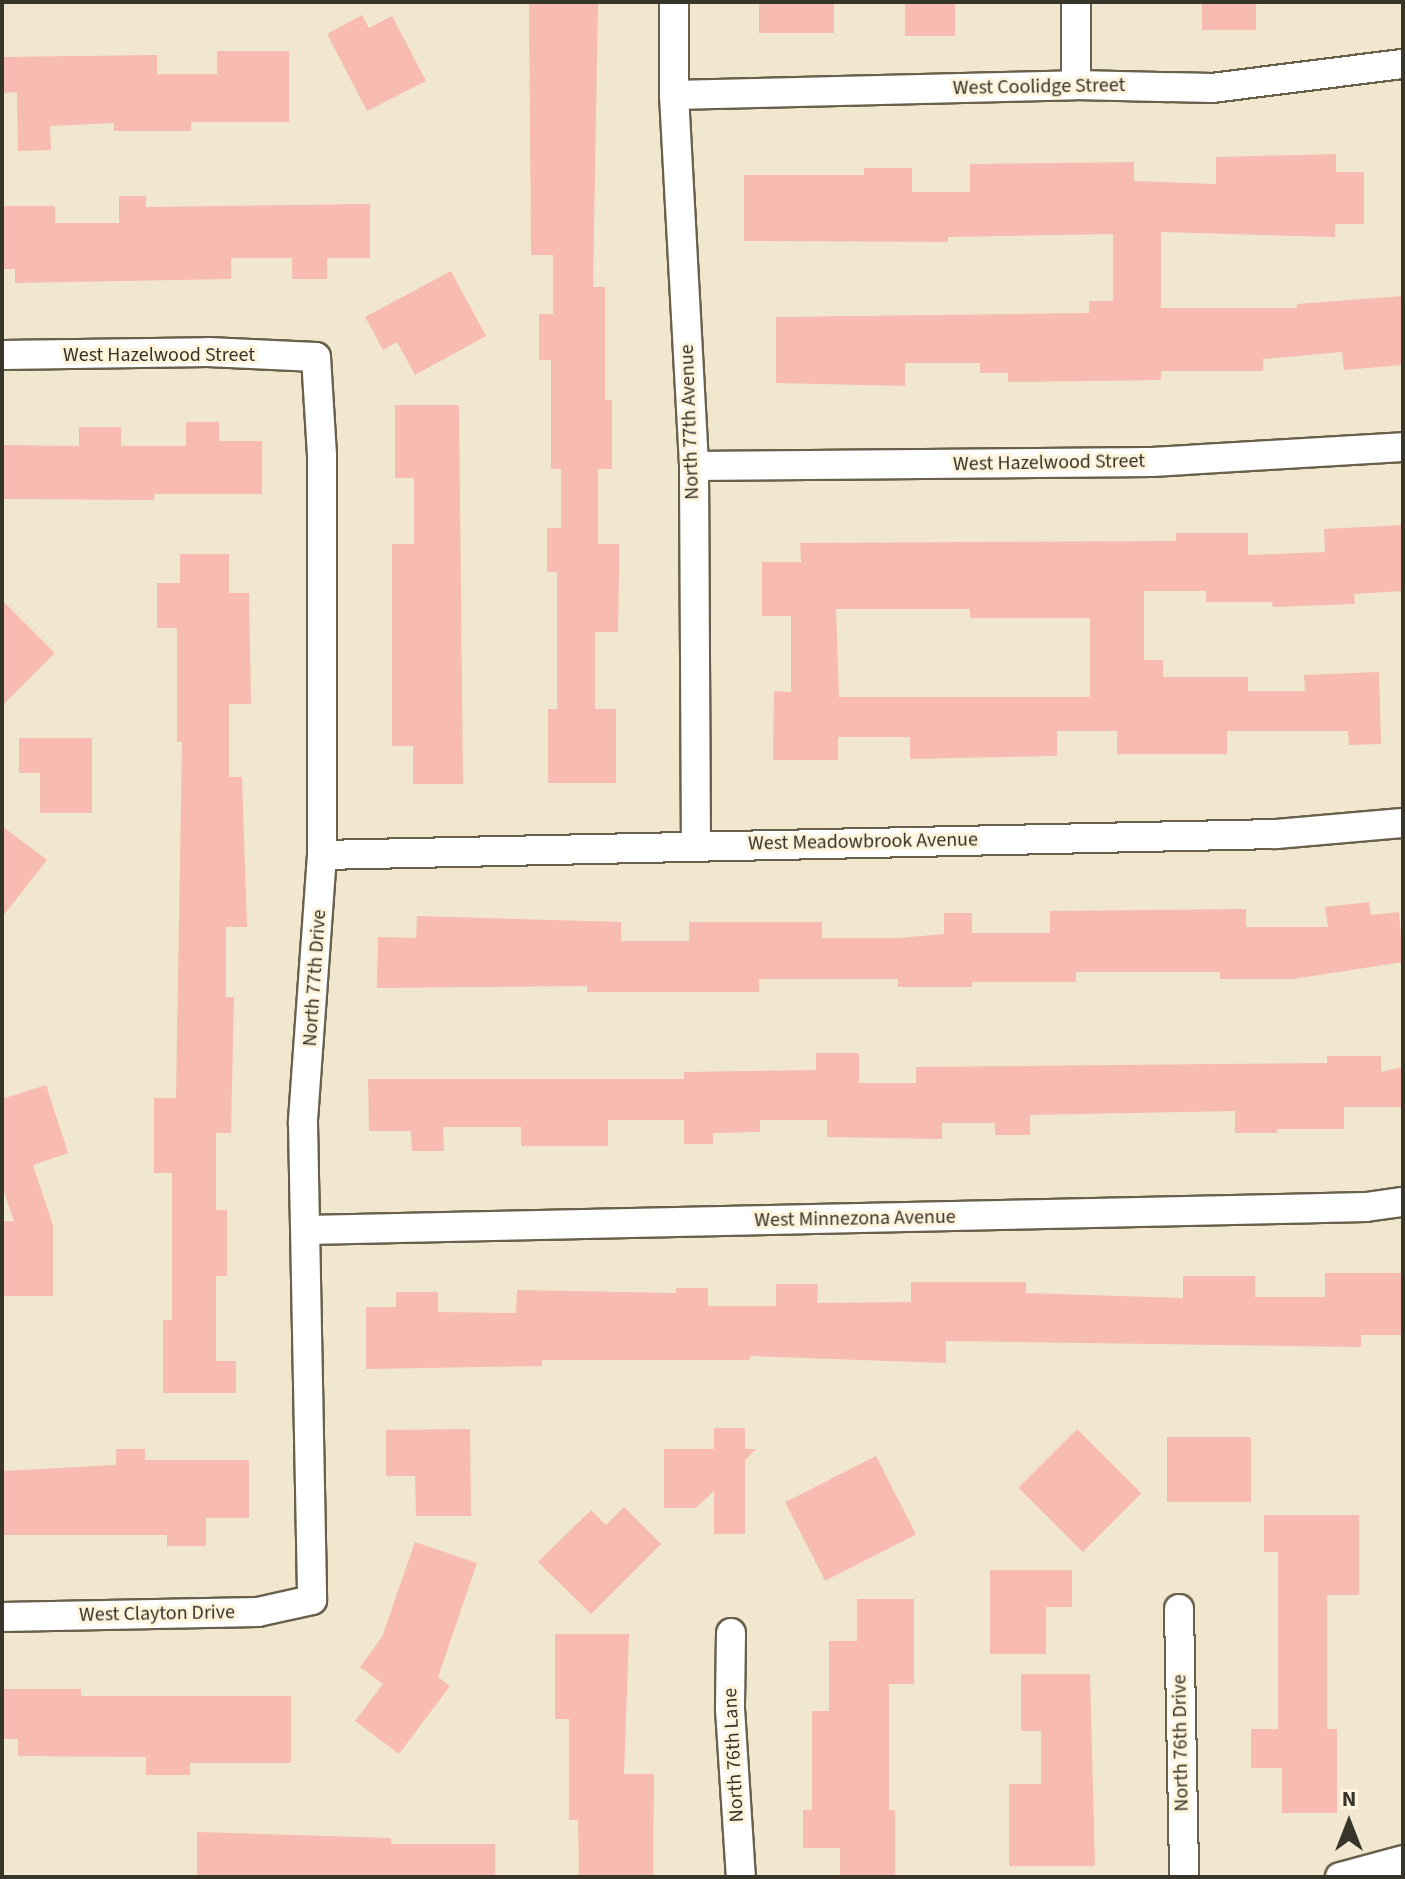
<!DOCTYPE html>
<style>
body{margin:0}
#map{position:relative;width:1405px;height:1879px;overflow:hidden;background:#f0e7ce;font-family:"Source Sans 3",sans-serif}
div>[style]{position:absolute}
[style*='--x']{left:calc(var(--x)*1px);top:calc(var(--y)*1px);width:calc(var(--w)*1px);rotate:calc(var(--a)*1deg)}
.building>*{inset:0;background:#f7bbb1;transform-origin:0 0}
.roads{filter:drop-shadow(2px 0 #6a614c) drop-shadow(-2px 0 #6a614c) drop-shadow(0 2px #6a614c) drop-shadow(0 -2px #6a614c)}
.minor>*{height:28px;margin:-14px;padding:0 14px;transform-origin:14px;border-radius:14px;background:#fff}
span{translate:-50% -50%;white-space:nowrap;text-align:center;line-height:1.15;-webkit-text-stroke:6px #fef4db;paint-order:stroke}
.street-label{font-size:20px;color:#37342a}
.frame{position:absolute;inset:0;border:4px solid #37342a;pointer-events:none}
.north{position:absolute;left:1309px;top:1783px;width:80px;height:80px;-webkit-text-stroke:6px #fef4db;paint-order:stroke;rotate:0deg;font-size:22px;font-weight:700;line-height:32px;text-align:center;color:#37342a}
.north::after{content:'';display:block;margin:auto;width:28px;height:36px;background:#37342a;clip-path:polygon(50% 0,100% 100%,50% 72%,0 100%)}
</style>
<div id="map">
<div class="building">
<i style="clip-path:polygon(529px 2px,598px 2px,593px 287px,605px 287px,605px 400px,612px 400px,612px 469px,598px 469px,598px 544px,619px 544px,619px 572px,618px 632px,595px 632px,595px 709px,616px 709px,616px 783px,548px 783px,548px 709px,557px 709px,557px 572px,547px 572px,547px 528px,561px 528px,561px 469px,551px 469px,551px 360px,539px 360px,539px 314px,553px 314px,553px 255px,531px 255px)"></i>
<i style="left:759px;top:2px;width:75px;height:31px"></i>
<i style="left:905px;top:2px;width:50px;height:34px"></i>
<i style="left:1202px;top:2px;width:54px;height:28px"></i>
<i style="clip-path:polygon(362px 15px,369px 28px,392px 16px,426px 81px,367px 111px,327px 34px)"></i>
<i style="clip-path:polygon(217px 51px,289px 51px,289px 122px,191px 122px,191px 131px,114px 131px,114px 123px,50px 126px,51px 150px,18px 151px,17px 92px,2px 93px,2px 57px,157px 55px,157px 74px,217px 74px)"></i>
<i style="clip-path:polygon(1336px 154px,1336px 172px,1364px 172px,1364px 224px,1335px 224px,1335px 237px,1161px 232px,1161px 308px,1297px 308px,1297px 304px,1403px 296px,1403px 365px,1344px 370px,1342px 352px,1263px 359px,1263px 371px,1161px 371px,1161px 380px,1008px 382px,1008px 373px,980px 373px,980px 363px,905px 363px,905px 386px,776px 383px,776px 317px,1089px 313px,1089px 301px,1113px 301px,1113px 234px,948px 237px,948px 242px,744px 241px,744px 175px,864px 175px,864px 168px,912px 168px,912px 192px,970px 192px,970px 164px,1134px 162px,1134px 181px,1216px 184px,1216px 157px)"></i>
<i style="clip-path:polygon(119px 196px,146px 196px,146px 207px,370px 204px,370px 258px,327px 258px,327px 279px,292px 279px,292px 258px,231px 258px,231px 279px,15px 283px,15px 269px,2px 269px,2px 206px,55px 206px,55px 223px,119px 223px)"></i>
<i style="clip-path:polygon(451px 271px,486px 336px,415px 375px,397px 342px,383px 350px,365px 317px)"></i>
<i style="clip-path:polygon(395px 405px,459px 405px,463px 784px,413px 784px,413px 746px,392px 746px,392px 544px,414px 544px,414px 478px,395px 478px)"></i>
<i style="clip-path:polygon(186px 422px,219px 422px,219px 441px,262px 441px,262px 494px,154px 494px,154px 500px,2px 499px,2px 445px,79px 446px,79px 427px,121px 427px,121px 446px,186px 446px)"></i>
<i style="clip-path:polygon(evenodd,1403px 525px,1403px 591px,1354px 594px,1355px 604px,1273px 607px,1272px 602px,1206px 602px,1206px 591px,1144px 591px,1144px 660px,1163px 660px,1163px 677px,1248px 677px,1248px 691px,1305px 691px,1304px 675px,1379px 672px,1381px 744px,1349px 745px,1348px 731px,1227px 731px,1227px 754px,1117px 754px,1117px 731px,1057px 731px,1057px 756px,910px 759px,910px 737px,838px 737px,838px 760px,773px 760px,774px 691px,791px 692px,791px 616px,762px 616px,762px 562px,801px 562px,800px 543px,1176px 541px,1176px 533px,1248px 533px,1248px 555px,1325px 552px,1324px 529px,1403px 525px,836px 609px,970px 609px,970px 618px,1090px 618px,1090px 697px,839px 697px,836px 609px)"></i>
<i style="clip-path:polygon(180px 554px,229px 554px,229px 593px,249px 593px,251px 704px,229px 704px,229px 777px,242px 777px,247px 927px,226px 927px,226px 997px,234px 997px,231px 1133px,216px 1133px,216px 1210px,227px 1210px,227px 1276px,216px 1276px,216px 1361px,236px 1361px,236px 1393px,163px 1393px,163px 1320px,172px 1320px,172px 1173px,154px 1173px,154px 1098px,176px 1098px,182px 742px,177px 742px,177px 628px,157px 628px,157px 583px,180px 583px)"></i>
<i style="clip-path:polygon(2px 600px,55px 653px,2px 706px)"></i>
<i style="clip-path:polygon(19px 738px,92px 738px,92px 813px,40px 813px,40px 773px,19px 773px)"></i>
<i style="clip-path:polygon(2px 826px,47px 860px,2px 917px)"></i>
<i style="clip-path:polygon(1369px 902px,1371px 915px,1399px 912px,1403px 962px,1293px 979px,1220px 979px,1220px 972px,1076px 972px,1076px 982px,972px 982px,972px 987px,898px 987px,898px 979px,759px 979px,759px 992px,587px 992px,587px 986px,377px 988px,378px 937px,416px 938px,417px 916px,621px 922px,621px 941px,689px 941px,689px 922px,822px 922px,822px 938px,898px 938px,944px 934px,944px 913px,972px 913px,972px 933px,1050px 933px,1050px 911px,1246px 909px,1246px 927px,1328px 927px,1325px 907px)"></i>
<i style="clip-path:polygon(816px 1053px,859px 1053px,859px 1083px,916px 1083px,916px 1067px,1327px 1063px,1327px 1056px,1381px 1056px,1381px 1072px,1403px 1067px,1403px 1107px,1344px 1107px,1344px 1129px,1277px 1129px,1277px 1133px,1235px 1133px,1235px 1111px,1030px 1115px,1030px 1135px,995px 1135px,995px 1123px,942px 1123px,942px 1139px,827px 1137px,827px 1120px,760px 1120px,760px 1132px,713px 1133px,713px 1144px,684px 1144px,684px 1120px,608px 1120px,608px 1146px,521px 1146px,521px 1127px,443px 1127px,444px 1151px,412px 1151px,411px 1131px,369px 1131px,368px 1079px,684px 1079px,684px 1072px,816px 1070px)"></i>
<i style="clip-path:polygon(46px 1085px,68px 1153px,33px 1165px,53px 1225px,53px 1296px,2px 1296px,2px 1221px,14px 1221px,2px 1186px,2px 1099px)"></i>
<i style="clip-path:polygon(1325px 1273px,1403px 1273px,1403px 1335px,1361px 1335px,1361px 1347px,946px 1341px,946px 1363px,750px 1356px,750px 1360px,542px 1360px,542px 1366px,366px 1369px,366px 1307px,396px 1307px,396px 1292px,438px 1292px,438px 1312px,516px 1313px,517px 1290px,676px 1293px,676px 1288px,708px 1288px,708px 1306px,776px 1306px,776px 1284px,818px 1284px,817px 1303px,911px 1302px,911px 1282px,1026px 1282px,1026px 1293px,1183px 1298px,1183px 1276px,1255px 1276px,1255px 1297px,1325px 1297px)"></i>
<i style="clip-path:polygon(714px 1428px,745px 1428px,745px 1449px,756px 1449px,745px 1460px,745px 1534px,714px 1534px,714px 1491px,696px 1508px,664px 1508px,664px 1449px,714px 1449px)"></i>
<i style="clip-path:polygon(470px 1429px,471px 1516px,416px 1516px,415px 1476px,386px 1476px,386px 1430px)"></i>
<i style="left:1077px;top:1429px;width:91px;height:83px;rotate:45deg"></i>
<i style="left:1167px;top:1437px;width:84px;height:65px"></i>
<i style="clip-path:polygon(116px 1449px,145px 1449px,145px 1460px,249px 1460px,249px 1518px,206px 1518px,206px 1546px,167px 1546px,167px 1535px,2px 1535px,2px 1471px,116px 1465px)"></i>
<i style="left:876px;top:1456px;width:88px;height:102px;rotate:63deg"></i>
<i style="clip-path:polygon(624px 1507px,661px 1544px,591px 1614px,538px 1562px,591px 1510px,606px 1525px)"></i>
<i style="clip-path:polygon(1264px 1515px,1359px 1515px,1359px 1595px,1327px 1595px,1327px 1729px,1337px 1729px,1337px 1813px,1282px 1813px,1282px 1768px,1251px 1768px,1251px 1729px,1278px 1729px,1278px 1552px,1264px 1552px)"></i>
<i style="clip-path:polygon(415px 1542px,477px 1563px,438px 1677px,450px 1686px,399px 1754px,355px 1721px,383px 1684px,360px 1667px,382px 1637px)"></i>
<i style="clip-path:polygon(990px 1570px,1072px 1570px,1072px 1607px,1046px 1607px,1046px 1654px,990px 1654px)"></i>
<i style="clip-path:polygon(857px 1599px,914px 1599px,914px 1684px,889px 1684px,889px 1810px,895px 1810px,895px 1877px,840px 1877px,840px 1848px,803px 1848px,803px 1810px,812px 1810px,812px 1711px,829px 1711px,829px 1641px,857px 1641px)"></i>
<i style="clip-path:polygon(555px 1634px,629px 1634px,624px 1774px,654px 1774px,653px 1877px,579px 1877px,578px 1820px,569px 1820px,569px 1719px,555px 1719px)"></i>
<i style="clip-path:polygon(1021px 1674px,1090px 1674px,1095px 1866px,1009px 1866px,1009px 1784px,1041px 1784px,1041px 1731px,1021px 1731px)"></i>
<i style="clip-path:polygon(2px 1689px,81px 1689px,81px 1696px,291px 1696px,291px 1763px,190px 1763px,190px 1775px,146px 1775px,146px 1757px,18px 1756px,18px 1739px,2px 1739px)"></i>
<i style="clip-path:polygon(197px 1832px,391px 1838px,391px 1844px,495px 1844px,495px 1877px,197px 1877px)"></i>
</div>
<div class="roads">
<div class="minor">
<i style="--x:674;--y:2;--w:93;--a:90"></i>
<i style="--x:674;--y:95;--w:372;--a:86.9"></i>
<i style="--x:694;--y:466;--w:377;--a:89.7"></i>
<i style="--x:1076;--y:2;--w:83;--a:90"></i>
<i style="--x:674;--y:95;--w:402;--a:-1.4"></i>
<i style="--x:1076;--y:85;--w:136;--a:1.3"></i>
<i style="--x:1212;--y:88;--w:193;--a:-7.2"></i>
<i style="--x:2;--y:355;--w:206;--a:-0.8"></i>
<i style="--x:208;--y:352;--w:108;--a:2.7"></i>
<i style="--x:316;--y:357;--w:99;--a:86.5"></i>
<i style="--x:322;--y:456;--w:399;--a:90"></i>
<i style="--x:322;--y:855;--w:269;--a:94.1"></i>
<i style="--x:303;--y:1123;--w:477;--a:88.9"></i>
<i style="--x:312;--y:1600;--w:55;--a:167.5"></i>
<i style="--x:258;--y:1612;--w:256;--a:178.9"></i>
<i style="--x:694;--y:466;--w:458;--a:-0.5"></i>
<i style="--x:1152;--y:462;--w:251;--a:-3.4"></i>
<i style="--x:322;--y:855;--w:954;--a:-1.26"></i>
<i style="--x:1276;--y:834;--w:127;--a:-5"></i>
<i style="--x:307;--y:1230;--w:1059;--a:-1.24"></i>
<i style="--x:1366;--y:1207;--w:37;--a:-8"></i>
<i style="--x:1179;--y:1609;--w:268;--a:88.9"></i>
<i style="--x:731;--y:1633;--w:76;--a:90.8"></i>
<i style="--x:730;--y:1709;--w:168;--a:86.3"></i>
<i style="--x:1340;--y:1877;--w:65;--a:-15.1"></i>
</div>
</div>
<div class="street-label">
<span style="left:1039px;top:87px;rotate:-1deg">West Coolidge Street</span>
<span style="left:159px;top:355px">West Hazelwood Street</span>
<span style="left:690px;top:422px;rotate:-92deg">North 77th Avenue</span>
<span style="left:1049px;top:463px;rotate:-1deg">West Hazelwood Street</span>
<span style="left:863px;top:842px;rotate:-1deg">West Meadowbrook Avenue</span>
<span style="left:315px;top:978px;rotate:-86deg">North 77th Drive</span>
<span style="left:855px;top:1219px;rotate:-1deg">West Minnezona Avenue</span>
<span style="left:157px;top:1614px;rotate:-1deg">West Clayton Drive</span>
<span style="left:1181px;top:1743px;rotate:-91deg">North 76th Drive</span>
<span style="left:734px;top:1755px;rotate:-93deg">North 76th Lane</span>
</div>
<div class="frame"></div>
<div class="north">N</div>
</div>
